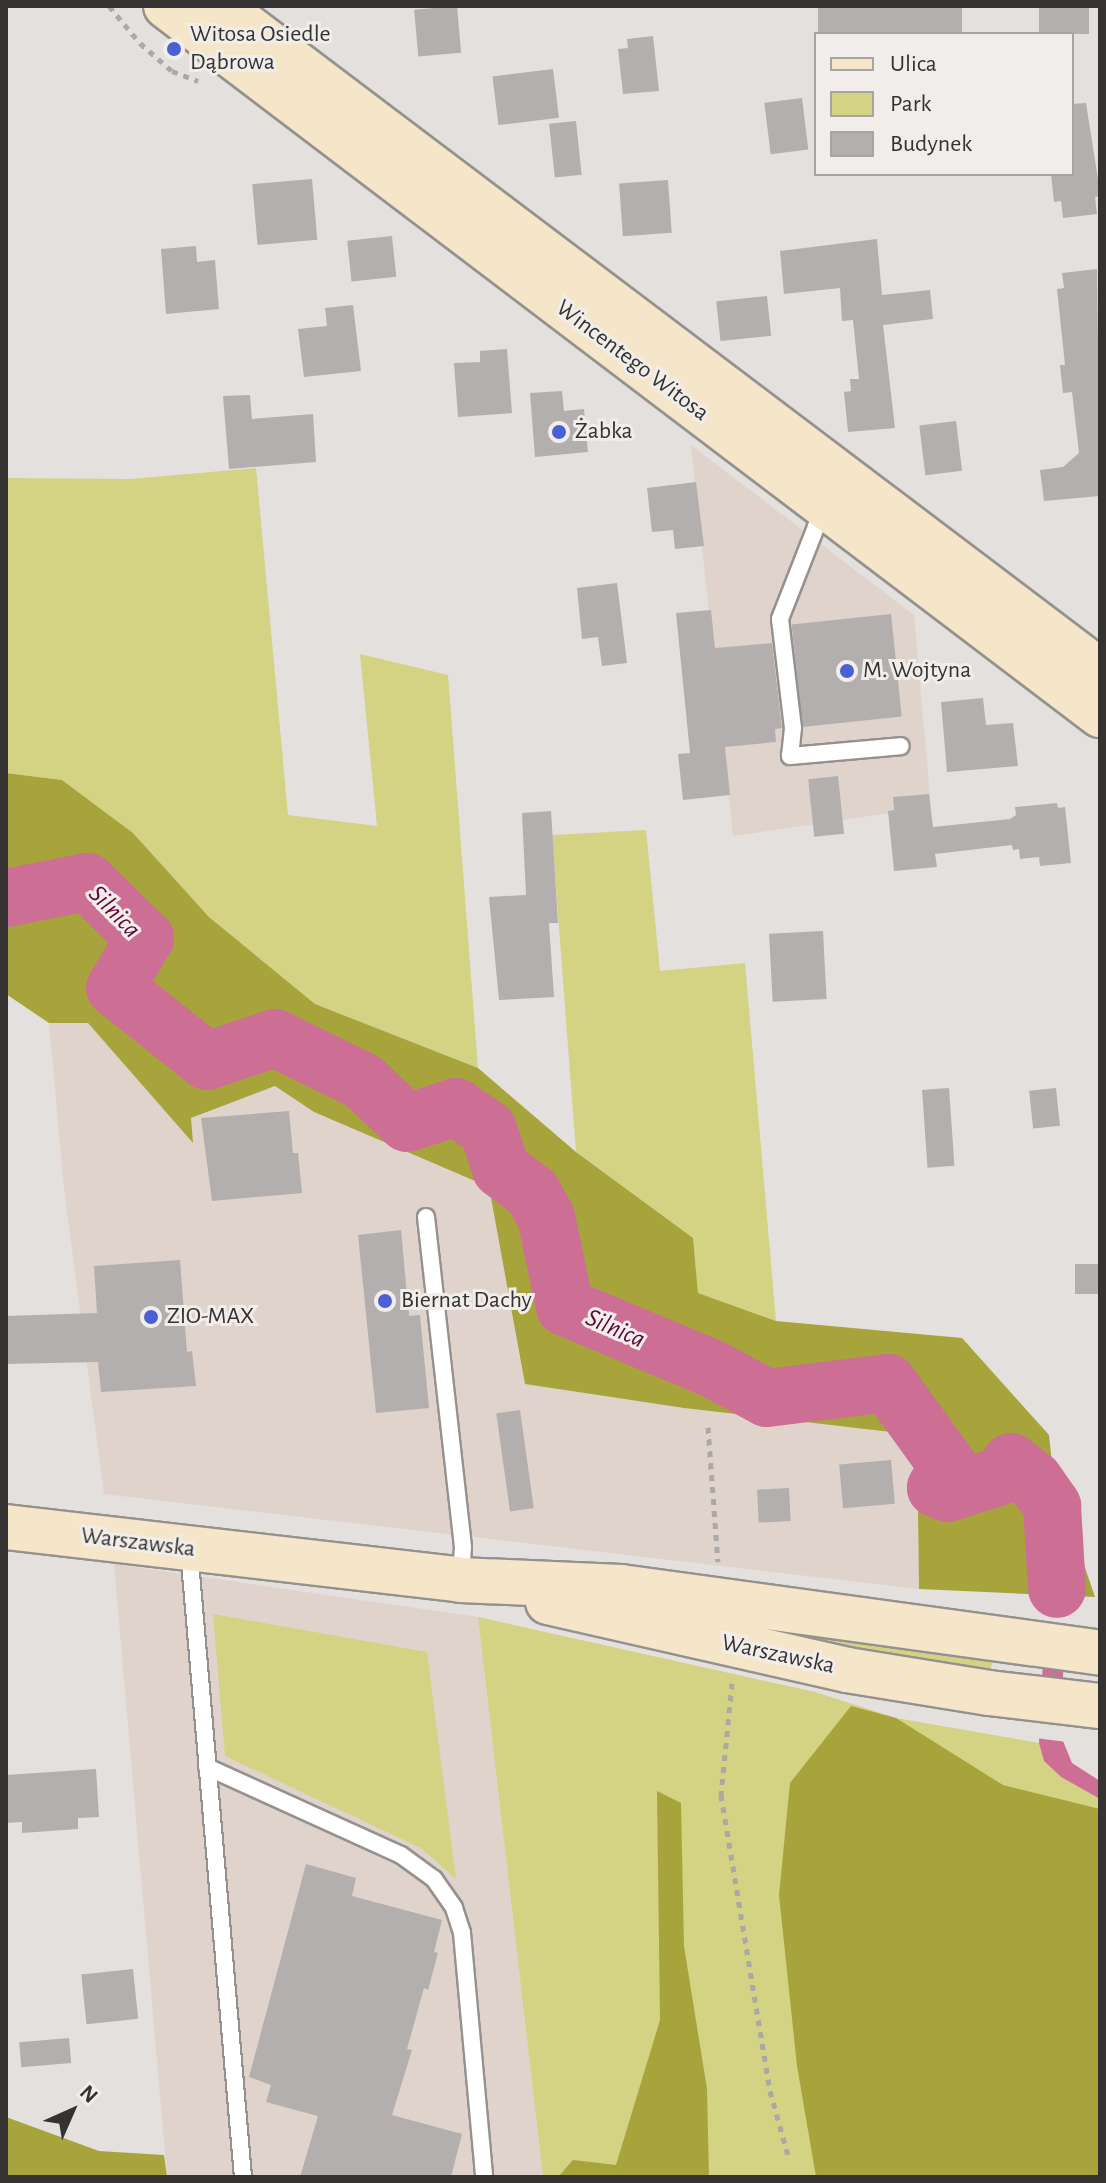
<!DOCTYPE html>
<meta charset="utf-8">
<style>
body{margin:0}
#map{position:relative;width:1106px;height:2183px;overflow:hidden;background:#e4e0dd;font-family:"Alegreya Sans",sans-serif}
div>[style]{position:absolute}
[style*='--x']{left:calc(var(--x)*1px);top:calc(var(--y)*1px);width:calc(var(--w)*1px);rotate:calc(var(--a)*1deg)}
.built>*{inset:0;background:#dfd3cc}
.green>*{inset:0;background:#d4d283}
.forest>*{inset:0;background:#a7a43b}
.water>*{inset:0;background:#cd6f95}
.pier>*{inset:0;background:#e4e0dd;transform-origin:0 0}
.river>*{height:58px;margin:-29px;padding:0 29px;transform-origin:29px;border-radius:29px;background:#cd6f95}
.building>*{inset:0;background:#b4afaf;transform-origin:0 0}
.path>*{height:5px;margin-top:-2.5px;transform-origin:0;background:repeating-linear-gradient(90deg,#aba8a5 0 6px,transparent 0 12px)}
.roads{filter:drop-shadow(2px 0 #95918f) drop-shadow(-2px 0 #95918f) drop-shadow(0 2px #95918f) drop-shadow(0 -2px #95918f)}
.service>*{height:16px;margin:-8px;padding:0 8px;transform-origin:8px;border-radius:8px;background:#fff}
.secondary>*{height:44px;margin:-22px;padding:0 22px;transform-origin:22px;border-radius:22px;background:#f5e6ca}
.dots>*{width:22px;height:22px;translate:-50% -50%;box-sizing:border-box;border:4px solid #f1edea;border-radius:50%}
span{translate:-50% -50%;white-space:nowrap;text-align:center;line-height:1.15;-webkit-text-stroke:6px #f1edea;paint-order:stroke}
.poi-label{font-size:24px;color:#353332}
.left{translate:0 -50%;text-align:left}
.street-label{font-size:24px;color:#353332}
.water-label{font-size:26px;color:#5d0534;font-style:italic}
.frame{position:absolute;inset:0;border:8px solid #353332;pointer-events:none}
.legend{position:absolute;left:814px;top:32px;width:260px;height:144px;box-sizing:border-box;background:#f1edea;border:2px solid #a6a3a0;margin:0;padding:10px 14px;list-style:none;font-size:24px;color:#353332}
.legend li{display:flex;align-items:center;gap:16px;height:40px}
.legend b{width:40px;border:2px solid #a6a3a0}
.north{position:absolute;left:32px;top:2071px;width:80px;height:80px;-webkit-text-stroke:6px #f1edea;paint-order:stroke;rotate:45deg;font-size:22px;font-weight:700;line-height:32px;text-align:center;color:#353332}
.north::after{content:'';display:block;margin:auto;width:28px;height:36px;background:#353332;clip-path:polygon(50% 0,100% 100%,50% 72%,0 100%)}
</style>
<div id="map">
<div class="built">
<i style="clip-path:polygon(691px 445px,914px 615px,931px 807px,733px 836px)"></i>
<i style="clip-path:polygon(49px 1023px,88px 1023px,192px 1142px,191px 1118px,275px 1086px,314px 1112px,489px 1187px,525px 1384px,684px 1408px,917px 1435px,919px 1589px,104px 1494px,64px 1189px)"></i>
<i style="clip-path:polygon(114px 1564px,478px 1617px,543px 2177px,167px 2177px)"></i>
</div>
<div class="green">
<i style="clip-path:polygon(256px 468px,288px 815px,377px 826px,360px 654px,448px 675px,478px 1068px,315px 1004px,209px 917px,133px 833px,62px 780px,6px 773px,6px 478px,131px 479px)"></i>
<i style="clip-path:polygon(646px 830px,660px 971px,745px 963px,776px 1321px,698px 1293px,693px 1238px,576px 1152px,552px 835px)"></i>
<i style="clip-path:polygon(616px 1601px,993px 1654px,991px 1670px,837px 1650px)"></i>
<i style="clip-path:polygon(213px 1614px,427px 1652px,456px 1879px,421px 1848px,225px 1756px)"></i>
<i style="clip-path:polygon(478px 1617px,815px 1692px,896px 1718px,1039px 1743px,1044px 1761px,1061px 1777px,1100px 1799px,1100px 2177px,543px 2177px)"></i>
</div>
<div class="forest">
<i style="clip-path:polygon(6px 773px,62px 780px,133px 833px,209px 917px,315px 1004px,478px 1068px,576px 1152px,693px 1238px,698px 1293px,776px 1321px,962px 1338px,1049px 1435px,1053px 1473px,1095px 1597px,919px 1589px,917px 1435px,684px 1408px,525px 1384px,489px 1187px,314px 1112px,275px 1086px,191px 1118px,193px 1143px,88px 1023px,49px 1023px,6px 994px)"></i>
<i style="clip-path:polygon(851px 1706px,896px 1718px,1003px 1785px,1100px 1809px,1100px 2177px,816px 2177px,797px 2066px,779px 1895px,790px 1783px)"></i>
<i style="clip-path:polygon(657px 1791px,681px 1803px,684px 1946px,707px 2089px,709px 2177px,558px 2177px,573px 2160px,616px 2165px,660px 2020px)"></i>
<i style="clip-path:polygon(6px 2117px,99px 2151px,164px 2155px,167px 2177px,6px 2177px)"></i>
</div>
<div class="water">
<i style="clip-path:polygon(1060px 1511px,1067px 1561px,1061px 1736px,1072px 1763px,1100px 1781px,1100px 1799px,1061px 1777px,1044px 1761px,1039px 1743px,1047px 1573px,1040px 1512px)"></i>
</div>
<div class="pier">
<i style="left:1041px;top:1596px;width:29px;height:64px;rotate:8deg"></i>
<i style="clip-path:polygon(1037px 1675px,1067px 1679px,1067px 1742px,1035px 1738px)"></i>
</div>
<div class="river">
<i style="--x:6;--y:898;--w:83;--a:-11.2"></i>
<i style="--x:87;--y:882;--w:81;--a:44"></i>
<i style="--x:145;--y:938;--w:58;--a:121"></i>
<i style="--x:115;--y:988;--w:117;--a:38.4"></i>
<i style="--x:207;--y:1061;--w:72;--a:-18.7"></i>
<i style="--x:275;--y:1038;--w:99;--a:26.3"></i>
<i style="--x:364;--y:1082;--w:59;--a:43.6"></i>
<i style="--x:407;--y:1123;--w:52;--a:-18.1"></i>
<i style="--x:456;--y:1107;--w:39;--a:35"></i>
<i style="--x:488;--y:1129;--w:42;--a:72"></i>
<i style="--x:501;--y:1169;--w:39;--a:37"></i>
<i style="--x:532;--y:1192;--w:29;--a:61"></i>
<i style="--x:546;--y:1217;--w:92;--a:78.1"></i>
<i style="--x:565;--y:1307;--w:160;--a:22.7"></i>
<i style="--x:713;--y:1369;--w:61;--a:28.2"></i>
<i style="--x:767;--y:1398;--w:122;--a:-7.1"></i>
<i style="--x:888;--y:1383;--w:102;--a:54.1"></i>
<i style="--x:948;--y:1466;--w:25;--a:119"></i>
<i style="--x:936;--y:1488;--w:12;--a:24"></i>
<i style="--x:947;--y:1493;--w:57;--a:-17.5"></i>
<i style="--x:1001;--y:1476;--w:17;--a:-54"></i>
<i style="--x:1011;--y:1462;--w:29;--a:38"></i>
<i style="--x:1034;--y:1480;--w:32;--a:55"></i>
<i style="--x:1052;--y:1506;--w:83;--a:86.6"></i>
</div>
<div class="building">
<i style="left:457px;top:6px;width:47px;height:43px;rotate:85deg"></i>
<i style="left:818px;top:6px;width:144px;height:28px"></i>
<i style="left:1039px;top:6px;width:50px;height:28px"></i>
<i style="clip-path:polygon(653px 36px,659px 91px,623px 94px,618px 49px,628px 48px,627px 39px)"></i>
<i style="left:553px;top:69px;width:49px;height:61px;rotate:83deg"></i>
<i style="left:802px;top:98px;width:52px;height:38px;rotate:83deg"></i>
<i style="clip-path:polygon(1086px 103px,1100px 192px,1100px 196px,1095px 197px,1097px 214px,1063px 218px,1061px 201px,1054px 202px,1051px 174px,1072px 174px,1072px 104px)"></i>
<i style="left:576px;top:121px;width:54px;height:27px;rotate:84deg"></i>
<i style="left:312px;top:179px;width:61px;height:60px;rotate:85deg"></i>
<i style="left:668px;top:180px;width:53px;height:49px;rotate:86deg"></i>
<i style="left:392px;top:236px;width:41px;height:45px;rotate:84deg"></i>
<i style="clip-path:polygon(877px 239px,882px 295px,930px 290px,933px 319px,883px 325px,895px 428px,848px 432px,844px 392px,851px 391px,850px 379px,859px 379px,853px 320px,842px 321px,840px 288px,784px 294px,780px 251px)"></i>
<i style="clip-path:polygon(196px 246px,197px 262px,215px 260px,219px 309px,166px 314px,161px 249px)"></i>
<i style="clip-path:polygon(1097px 269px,1100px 496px,1044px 501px,1040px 470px,1063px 467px,1079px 453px,1072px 392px,1063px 393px,1060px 365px,1065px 365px,1057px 289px,1064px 288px,1062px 273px)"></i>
<i style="left:767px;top:296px;width:40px;height:51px;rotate:84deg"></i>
<i style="clip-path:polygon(353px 305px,361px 371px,304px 377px,298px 329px,327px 326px,325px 308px)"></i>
<i style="clip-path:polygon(507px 349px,512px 413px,458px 417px,454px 363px,480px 362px,480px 351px)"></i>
<i style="clip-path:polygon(562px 391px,564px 411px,584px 409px,588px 452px,535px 457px,530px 393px)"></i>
<i style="clip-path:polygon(250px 395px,252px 419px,313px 414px,316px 462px,229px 469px,223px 396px)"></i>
<i style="left:956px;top:421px;width:50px;height:37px;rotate:83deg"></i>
<i style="clip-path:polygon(696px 482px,704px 546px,675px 549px,673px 530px,652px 532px,647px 488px)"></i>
<i style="clip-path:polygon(617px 583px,627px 663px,602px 666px,598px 637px,582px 639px,577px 588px)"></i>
<i style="clip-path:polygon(711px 610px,715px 648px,772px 643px,782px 728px,775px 729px,776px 742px,725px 747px,730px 795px,683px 800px,678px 754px,690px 753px,676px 613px)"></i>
<i style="left:891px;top:614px;width:103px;height:100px;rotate:84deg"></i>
<i style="clip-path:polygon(983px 698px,986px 725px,1013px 723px,1018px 766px,947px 772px,941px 702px)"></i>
<i style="left:838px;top:776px;width:58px;height:30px;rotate:84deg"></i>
<i style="clip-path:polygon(929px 794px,933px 827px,1010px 819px,1016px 815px,1015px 807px,1057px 803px,1058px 808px,1065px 807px,1071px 863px,1040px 866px,1039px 857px,1020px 859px,1019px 849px,1013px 850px,1012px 845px,935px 854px,937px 867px,894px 871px,888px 811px,894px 810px,893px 797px)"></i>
<i style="clip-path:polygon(551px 811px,558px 923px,549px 923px,554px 997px,499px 1000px,489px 897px,526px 895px,522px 813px)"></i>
<i style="left:823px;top:931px;width:68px;height:54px;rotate:87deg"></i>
<i style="left:949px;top:1088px;width:78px;height:27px;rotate:86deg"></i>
<i style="left:1056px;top:1088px;width:38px;height:27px;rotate:84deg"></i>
<i style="clip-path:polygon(289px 1111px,293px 1153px,298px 1153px,302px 1193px,212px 1201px,201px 1118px)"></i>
<i style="clip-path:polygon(401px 1230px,409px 1316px,420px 1315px,429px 1408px,376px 1413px,358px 1235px)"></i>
<i style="clip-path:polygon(180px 1260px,187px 1352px,192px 1351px,196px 1386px,101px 1392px,98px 1362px,6px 1364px,6px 1316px,97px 1313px,94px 1266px)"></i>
<i style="left:1100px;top:1264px;width:30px;height:25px;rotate:90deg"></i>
<i style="left:520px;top:1410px;width:99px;height:24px;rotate:82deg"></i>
<i style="left:891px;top:1460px;width:44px;height:52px;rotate:85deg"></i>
<i style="left:789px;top:1488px;width:33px;height:32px;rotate:87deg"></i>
<i style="clip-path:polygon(96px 1769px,99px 1817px,78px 1818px,78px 1829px,22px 1833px,22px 1822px,6px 1823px,6px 1775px)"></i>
<i style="clip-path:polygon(306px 1864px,356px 1878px,352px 1896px,442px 1920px,434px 1952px,438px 1953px,428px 1990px,424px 1988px,407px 2049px,412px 2050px,392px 2115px,462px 2134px,451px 2177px,300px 2177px,318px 2116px,266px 2102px,271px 2085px,249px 2077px)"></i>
<i style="left:133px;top:1969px;width:50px;height:52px;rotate:84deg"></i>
<i style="left:69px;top:2038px;width:25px;height:50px;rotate:85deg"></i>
</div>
<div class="path">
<i style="--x:109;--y:6;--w:48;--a:50"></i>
<i style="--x:140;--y:43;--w:43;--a:41.2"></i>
<i style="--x:172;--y:71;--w:28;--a:21"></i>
<i style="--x:708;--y:1427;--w:135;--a:85.8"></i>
<i style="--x:732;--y:1683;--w:113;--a:95.6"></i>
<i style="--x:721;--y:1795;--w:300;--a:80.6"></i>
<i style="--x:770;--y:2091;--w:66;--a:74.3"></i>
</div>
<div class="roads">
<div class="service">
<i style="--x:833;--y:515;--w:21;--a:145"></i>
<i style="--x:816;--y:527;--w:99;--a:111.4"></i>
<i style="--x:780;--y:619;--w:110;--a:83.2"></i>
<i style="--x:793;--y:728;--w:28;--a:96"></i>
<i style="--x:790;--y:756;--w:111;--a:-5.1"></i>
<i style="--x:426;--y:1217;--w:332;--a:83.6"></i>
<i style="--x:463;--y:1547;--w:30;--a:94"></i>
<i style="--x:189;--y:1550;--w:629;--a:85.08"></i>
<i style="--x:207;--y:1767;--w:213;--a:24.4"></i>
<i style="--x:401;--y:1855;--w:41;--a:36"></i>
<i style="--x:434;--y:1879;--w:35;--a:55"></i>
<i style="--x:454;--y:1908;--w:26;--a:72"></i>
<i style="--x:462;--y:1933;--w:245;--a:84.8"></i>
</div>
<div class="secondary">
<i style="--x:166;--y:6;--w:1173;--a:37.2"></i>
<i style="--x:220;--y:6;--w:1103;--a:37.08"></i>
<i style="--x:6;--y:1527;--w:458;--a:6.6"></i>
<i style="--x:461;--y:1580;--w:160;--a:2.5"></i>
<i style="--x:621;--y:1587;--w:484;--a:7.8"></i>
<i style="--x:548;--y:1602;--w:307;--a:12.8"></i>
<i style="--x:847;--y:1670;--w:144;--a:9.2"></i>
<i style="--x:989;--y:1693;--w:112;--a:6.7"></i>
</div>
</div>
<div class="dots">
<i style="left:174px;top:49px;background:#4b60d5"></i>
<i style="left:559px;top:432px;background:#4b60d5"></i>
<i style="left:847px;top:671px;background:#4b60d5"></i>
<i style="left:385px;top:1301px;background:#4b60d5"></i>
<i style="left:151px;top:1317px;background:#4b60d5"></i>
</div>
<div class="poi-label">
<span class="left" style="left:190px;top:49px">Witosa Osiedle<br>Dąbrowa</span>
<span class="left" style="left:575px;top:432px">Żabka</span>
<span class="left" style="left:863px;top:671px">M. Wojtyna</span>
<span class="left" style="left:401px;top:1301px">Biernat Dachy</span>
<span class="left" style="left:167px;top:1317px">ZIO-MAX</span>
</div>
<div class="street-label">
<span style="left:632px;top:361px;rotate:37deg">Wincentego Witosa</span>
<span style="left:138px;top:1543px;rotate:7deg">Warszawska</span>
<span style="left:778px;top:1655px;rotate:12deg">Warszawska</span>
</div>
<div class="water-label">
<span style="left:114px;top:912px;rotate:46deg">Silnica</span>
<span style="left:615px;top:1329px;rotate:24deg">Silnica</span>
</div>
<div class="frame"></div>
<ul class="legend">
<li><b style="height:10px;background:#f5e6ca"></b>Ulica</li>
<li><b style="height:22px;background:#d4d283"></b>Park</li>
<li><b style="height:22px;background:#b4afaf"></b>Budynek</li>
</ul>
<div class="north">N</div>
</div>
